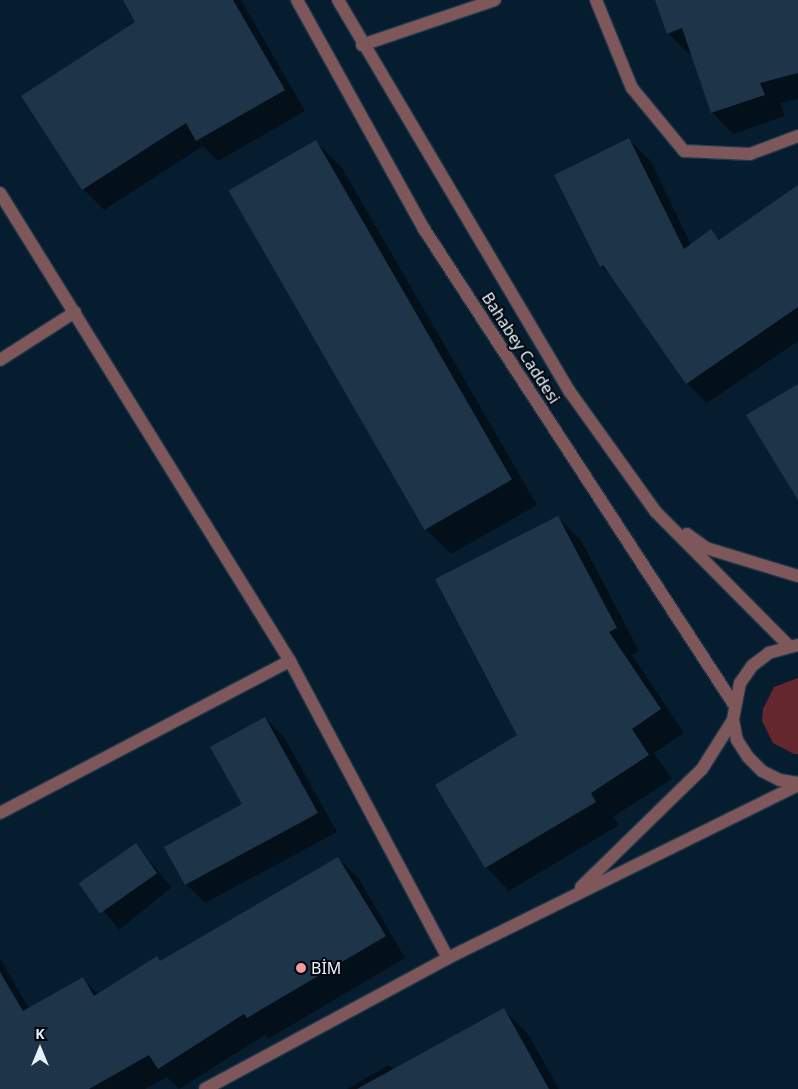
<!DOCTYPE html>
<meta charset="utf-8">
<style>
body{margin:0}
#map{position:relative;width:798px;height:1089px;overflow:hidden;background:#061d30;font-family:"Noto Sans",sans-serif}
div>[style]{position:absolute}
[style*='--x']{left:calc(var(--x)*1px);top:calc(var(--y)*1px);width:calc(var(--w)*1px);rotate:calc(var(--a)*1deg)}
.green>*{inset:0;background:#64272e}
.shadow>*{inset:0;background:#0007;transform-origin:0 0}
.building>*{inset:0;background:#1e3549;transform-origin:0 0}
.roads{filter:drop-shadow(1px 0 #213749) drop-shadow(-1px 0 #213749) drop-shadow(0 1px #213749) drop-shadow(0 -1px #213749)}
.minor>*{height:12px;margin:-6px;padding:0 6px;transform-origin:6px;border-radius:6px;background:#7d5759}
.dots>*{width:14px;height:14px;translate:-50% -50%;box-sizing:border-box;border:2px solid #01070f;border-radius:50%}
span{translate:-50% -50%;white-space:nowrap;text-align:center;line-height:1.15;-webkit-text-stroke:4px #01070f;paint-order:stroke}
.street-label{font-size:16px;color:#e7f2fd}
.poi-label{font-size:16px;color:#e7f2fd}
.left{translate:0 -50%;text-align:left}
.north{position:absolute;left:15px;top:1024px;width:50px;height:50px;-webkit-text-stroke:4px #01070f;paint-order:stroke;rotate:0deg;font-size:14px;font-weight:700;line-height:20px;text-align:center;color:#e7f2fd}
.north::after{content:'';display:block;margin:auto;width:18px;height:22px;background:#e7f2fd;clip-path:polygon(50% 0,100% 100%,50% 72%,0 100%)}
</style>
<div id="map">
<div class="green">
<i style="clip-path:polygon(798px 678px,798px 754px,794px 754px,773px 743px,762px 721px,763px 709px,774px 687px)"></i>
</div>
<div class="shadow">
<i style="clip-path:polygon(124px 0,241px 0,305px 111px,218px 161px,203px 146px,104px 210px,83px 189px,137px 22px)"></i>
<i style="clip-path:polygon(657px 0,798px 0,798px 99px,780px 103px,785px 116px,733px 134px,713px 113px,692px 53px,689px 54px,668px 33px)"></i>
<i style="clip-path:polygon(629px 140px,650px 160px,691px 245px,711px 231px,721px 240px,798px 186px,798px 341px,707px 403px,687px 383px,616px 282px,601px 266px)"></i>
<i style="clip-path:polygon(316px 142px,342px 168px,537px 505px,451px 554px,425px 528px)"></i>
<i style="clip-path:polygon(557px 517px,581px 540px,639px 651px,632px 655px,684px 733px,654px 753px,672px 779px,613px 817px,619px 825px,509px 891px,486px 867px,437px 785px,519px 736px)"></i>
<i style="clip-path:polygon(265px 718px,284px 737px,337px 832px,205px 903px,186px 884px,244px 804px)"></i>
<i style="left:136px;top:844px;width:56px;height:67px;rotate:51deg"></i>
<i style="clip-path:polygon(338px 858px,359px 879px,405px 958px,268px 1039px,265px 1035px,179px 1089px,167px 1077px,145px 1089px,0 1089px,0 958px,29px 1009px,82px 978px,98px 994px,161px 962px)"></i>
<i style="clip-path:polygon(504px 1010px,528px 1034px,559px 1089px,347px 1089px,389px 1065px,394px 1070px)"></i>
</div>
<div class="building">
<i style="clip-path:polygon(123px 0,233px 0,285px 90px,196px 141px,186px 123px,82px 190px,21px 96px,135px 22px)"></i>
<i style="clip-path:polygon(655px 0,798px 0,798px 73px,760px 83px,765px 95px,711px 113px,682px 28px,667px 34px)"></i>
<i style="clip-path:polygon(629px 138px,684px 249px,711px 229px,719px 240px,798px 185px,798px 307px,686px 384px,603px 265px,600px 267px,554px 175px)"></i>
<i style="left:316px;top:140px;width:392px;height:101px;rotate:60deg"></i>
<i style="clip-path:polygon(798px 384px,798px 500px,746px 415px)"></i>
<i style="clip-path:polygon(558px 516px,617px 628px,609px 632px,661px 709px,632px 729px,649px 755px,591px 793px,596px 802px,485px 868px,435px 785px,517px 735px,435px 579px)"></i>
<i style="clip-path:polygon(265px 717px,318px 813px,185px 885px,164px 847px,242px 804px,210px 747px)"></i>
<i style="left:136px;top:843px;width:37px;height:70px;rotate:55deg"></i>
<i style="clip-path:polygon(338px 857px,386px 936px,247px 1018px,244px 1014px,158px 1069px,149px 1055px,89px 1089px,0 1089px,0 972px,23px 1011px,83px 977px,94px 996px,157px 956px,160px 961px)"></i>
<i style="clip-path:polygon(504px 1008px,549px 1089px,357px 1089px)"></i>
</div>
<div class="roads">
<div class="minor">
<i style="--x:297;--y:0;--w:262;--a:61"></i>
<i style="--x:424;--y:229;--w:566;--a:56.9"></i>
<i style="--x:338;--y:0;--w:456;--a:59.4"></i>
<i style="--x:570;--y:392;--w:148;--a:54.4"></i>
<i style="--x:656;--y:512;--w:189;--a:45.2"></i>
<i style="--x:596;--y:0;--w:95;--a:67.8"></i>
<i style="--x:632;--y:88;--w:82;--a:50.5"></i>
<i style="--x:684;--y:151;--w:66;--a:2.6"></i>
<i style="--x:750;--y:154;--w:51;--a:-20.6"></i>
<i style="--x:362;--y:45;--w:140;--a:-18.7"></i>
<i style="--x:0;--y:193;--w:551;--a:58.22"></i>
<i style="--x:290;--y:661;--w:336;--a:62"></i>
<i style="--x:0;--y:360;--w:89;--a:-32.6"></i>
<i style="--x:687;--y:534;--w:24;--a:36"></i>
<i style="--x:706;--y:548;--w:96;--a:16.9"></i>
<i style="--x:798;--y:645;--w:30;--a:165"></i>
<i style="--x:769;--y:653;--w:21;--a:143"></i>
<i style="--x:752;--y:666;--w:21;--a:125"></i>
<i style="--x:740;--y:683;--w:38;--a:101"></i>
<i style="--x:733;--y:720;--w:20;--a:79"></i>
<i style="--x:737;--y:740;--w:20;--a:57"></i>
<i style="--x:748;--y:757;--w:20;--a:45"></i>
<i style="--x:762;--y:771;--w:20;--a:27"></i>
<i style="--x:780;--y:780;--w:18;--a:9"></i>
<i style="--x:0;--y:813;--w:327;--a:-27.7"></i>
<i style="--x:581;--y:887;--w:169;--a:-44.3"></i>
<i style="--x:702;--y:769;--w:58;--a:-57.7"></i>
<i style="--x:205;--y:1089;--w:276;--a:-28.3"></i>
<i style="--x:448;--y:958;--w:390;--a:-26.3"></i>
</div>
</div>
<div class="dots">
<i style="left:301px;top:968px;background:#f49aa1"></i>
</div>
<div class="street-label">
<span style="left:521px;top:348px;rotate:57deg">Bahabey Caddesi</span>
</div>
<div class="poi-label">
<span class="left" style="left:311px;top:968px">BİM</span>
</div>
<div class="north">K</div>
</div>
